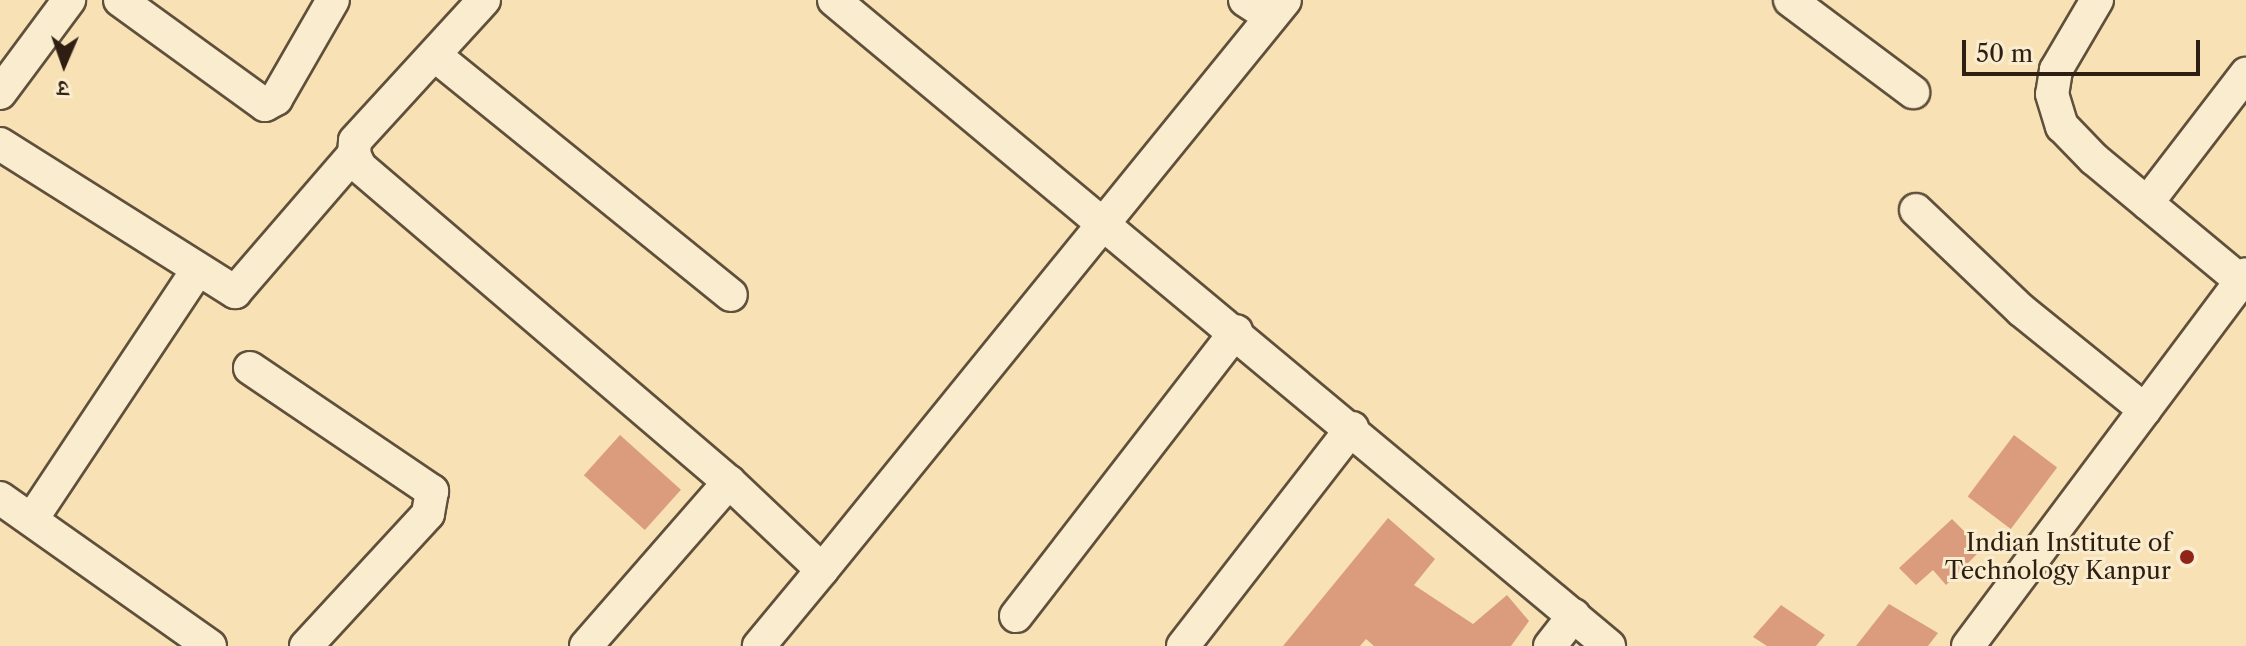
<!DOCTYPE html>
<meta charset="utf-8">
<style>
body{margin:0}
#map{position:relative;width:2246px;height:646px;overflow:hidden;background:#f8e1b5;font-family:"Libre Caslon Text","Noto Serif Devanagari",serif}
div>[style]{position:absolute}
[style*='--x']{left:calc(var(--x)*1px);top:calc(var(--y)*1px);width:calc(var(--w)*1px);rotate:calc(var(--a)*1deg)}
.building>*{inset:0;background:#da9c7c;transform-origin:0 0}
.roads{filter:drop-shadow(2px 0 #60503b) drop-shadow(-2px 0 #60503b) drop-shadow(0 2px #60503b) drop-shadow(0 -2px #60503b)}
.minor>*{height:32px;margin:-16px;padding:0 16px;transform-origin:16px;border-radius:16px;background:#faeccf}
.dots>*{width:22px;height:22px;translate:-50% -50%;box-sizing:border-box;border:4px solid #faeccf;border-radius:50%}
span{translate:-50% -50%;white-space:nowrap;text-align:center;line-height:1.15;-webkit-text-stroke:6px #faeccf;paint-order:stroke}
.poi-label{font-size:24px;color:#2e1f12}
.right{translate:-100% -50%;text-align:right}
.north{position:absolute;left:24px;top:24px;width:80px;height:80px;-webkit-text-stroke:6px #faeccf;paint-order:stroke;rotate:182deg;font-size:22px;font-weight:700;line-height:32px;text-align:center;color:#2e1f12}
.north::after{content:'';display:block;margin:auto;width:28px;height:36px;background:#2e1f12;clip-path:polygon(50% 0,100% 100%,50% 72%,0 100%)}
.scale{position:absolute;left:1962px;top:40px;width:238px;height:36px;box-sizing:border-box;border:4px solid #2e1f12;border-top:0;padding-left:10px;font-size:24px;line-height:28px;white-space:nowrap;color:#2e1f12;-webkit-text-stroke:6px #faeccf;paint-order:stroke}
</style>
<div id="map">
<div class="building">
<i style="left:620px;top:435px;width:82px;height:54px;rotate:42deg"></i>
<i style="left:2014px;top:435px;width:54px;height:77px;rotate:37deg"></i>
<i style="clip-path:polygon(1388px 518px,1435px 559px,1414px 585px,1473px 624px,1507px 595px,1529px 621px,1511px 646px,1374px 646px,1366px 639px,1360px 646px,1283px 646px)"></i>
<i style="clip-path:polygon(1952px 519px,1982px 549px,1946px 585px,1933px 570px,1916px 585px,1899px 568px)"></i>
<i style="clip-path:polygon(1889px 604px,1938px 633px,1928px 646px,1856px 646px)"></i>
<i style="clip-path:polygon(1781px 605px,1825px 635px,1816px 646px,1767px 646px,1753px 637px)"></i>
</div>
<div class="roads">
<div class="minor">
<i style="--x:120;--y:0;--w:179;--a:35.9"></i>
<i style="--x:265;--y:105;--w:13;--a:-29"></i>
<i style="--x:276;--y:99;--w:114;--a:-60.1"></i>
<i style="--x:484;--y:0;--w:191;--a:132.5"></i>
<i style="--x:355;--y:141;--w:13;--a:94"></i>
<i style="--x:354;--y:154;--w:14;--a:65"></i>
<i style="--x:360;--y:167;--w:485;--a:40.5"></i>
<i style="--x:729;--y:482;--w:128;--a:43.4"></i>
<i style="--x:822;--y:570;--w:99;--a:129.7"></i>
<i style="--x:834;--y:0;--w:1009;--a:39.81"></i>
<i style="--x:1245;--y:0;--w:31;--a:33"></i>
<i style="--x:1790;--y:0;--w:154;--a:36.8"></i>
<i style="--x:2097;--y:0;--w:81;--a:120.4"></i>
<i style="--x:2056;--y:70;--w:24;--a:99"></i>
<i style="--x:2052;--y:94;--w:34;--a:73"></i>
<i style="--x:2062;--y:126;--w:46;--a:45.9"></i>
<i style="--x:2094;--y:159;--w:191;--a:39.7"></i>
<i style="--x:437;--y:57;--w:378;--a:39"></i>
<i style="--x:0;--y:93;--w:116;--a:-53.4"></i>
<i style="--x:0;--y:144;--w:278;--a:32.2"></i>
<i style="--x:235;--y:292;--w:182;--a:-49.2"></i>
<i style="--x:2147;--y:203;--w:163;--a:-52.5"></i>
<i style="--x:1916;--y:210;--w:145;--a:43.6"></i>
<i style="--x:2021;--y:310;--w:159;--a:38.9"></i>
<i style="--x:250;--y:368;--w:220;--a:34.1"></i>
<i style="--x:432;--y:491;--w:23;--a:100"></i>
<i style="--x:428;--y:514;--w:180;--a:132.7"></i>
<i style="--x:0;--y:498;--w:257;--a:35.2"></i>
<i style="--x:32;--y:519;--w:298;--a:-56.4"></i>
<i style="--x:822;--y:570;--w:734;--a:-50.91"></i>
<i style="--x:1016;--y:616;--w:360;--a:-52.3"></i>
<i style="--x:586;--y:646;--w:218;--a:-48.9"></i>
<i style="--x:1183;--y:646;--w:276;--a:-52.2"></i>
<i style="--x:1550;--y:646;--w:39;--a:-52"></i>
<i style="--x:1968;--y:646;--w:464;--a:-53.2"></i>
</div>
</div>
<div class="dots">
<i style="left:2187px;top:557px;background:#8f2418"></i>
</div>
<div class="poi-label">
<span class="right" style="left:2171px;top:557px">Indian Institute of<br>Technology Kanpur</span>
</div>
<div class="north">उ</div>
<div class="scale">50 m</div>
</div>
